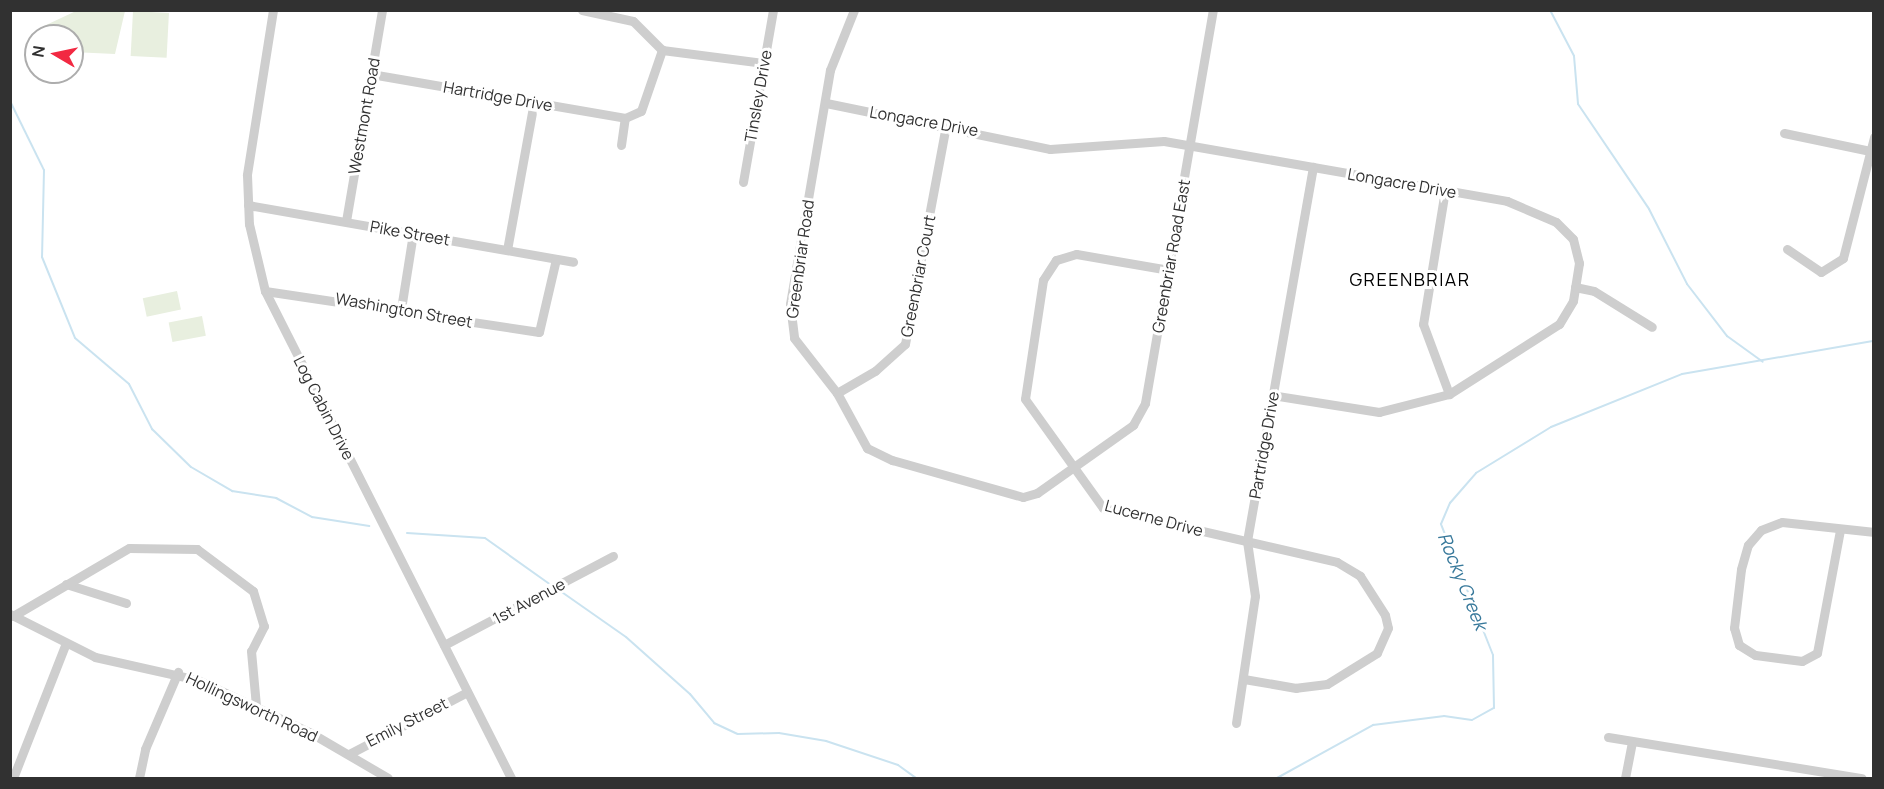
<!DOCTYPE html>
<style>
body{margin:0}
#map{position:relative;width:1884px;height:789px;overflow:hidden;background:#fff;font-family:Manrope,sans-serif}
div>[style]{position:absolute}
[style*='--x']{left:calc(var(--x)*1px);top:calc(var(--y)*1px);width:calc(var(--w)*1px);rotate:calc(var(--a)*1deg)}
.green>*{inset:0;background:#e8efdf;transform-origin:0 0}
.stream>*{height:2px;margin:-1px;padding:0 1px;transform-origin:1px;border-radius:1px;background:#cae3f0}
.minor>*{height:9px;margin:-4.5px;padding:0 4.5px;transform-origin:4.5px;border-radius:4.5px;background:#cecece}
span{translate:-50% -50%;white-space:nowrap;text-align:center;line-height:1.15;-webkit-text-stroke:6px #fff;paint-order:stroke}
.street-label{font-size:16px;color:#313131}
.neighbourhood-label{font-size:18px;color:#000;letter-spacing:1.5px}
.water-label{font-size:18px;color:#38799b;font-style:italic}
.frame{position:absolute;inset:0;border:12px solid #313131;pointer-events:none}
.north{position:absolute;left:24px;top:24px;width:60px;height:60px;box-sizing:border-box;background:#fff;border:2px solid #adadad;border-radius:50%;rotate:279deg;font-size:16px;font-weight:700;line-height:24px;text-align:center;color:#313131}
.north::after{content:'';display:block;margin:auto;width:21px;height:27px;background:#f22942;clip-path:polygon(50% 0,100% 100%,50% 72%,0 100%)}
</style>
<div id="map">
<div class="green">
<i style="clip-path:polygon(76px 11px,125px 11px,115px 54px,72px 52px,72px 36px,43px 36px,44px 26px)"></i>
<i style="left:133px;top:11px;width:36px;height:45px;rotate:3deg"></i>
<i style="left:177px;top:291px;width:19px;height:35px;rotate:78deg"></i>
<i style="left:202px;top:316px;width:20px;height:34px;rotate:79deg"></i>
</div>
<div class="stream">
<i style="--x:1550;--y:10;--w:52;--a:62.4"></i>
<i style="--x:1574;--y:56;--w:48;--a:85.2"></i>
<i style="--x:1578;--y:104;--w:127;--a:55.9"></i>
<i style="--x:1649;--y:209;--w:84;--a:63.1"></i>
<i style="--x:1687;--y:284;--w:66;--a:52.4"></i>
<i style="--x:1727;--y:336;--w:44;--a:35.8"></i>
<i style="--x:10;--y:101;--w:77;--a:63.8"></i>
<i style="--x:44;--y:170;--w:87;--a:91.3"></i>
<i style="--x:42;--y:257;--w:87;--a:67.8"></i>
<i style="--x:75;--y:338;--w:71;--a:40.4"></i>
<i style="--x:129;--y:384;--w:51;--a:62.9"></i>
<i style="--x:152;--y:429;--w:54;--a:44.3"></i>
<i style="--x:191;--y:467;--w:48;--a:30.3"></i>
<i style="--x:232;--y:491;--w:45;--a:9"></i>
<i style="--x:276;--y:498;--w:41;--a:27.8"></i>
<i style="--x:312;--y:517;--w:58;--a:9"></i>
<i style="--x:407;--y:533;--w:78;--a:3.7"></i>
<i style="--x:485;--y:538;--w:81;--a:35.5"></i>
<i style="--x:556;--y:588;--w:85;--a:35"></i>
<i style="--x:626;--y:637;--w:86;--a:41.7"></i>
<i style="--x:690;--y:694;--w:38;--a:50"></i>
<i style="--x:714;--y:723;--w:26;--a:25"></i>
<i style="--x:738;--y:734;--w:41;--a:-1.4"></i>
<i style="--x:779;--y:733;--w:48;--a:9.7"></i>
<i style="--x:826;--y:741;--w:76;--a:18.4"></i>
<i style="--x:898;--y:765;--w:22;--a:36"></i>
<i style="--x:1277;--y:778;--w:110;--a:-28.9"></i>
<i style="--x:1373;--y:725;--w:72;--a:-7.2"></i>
<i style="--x:1444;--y:716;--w:28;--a:8"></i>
<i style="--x:1472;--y:720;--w:25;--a:-29"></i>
<i style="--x:1494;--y:708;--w:53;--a:-91.1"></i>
<i style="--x:1493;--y:655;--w:141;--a:-111.7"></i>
<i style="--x:1441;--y:524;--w:23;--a:-67"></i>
<i style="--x:1450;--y:503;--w:40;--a:-49"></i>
<i style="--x:1476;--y:473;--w:88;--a:-31.5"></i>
<i style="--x:1551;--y:427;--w:141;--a:-22"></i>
<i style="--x:1682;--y:374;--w:195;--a:-9.8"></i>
</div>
<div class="minor">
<i style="--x:273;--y:10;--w:167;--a:99"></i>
<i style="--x:247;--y:175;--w:49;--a:87.7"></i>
<i style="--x:249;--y:224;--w:69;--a:76.6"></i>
<i style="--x:265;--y:291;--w:546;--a:63.2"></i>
<i style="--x:582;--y:10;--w:52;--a:12.2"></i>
<i style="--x:633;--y:21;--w:41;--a:45"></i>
<i style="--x:854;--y:10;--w:65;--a:111.8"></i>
<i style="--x:830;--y:70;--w:237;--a:99.7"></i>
<i style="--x:790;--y:304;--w:34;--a:83"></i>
<i style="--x:794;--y:338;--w:70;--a:52"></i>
<i style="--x:837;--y:393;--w:63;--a:61.4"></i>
<i style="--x:867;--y:448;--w:28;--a:26"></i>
<i style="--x:892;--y:460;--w:136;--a:15.8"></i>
<i style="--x:1023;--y:497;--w:15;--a:-16"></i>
<i style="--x:1037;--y:493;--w:118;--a:-35.3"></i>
<i style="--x:1133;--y:425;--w:25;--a:-61"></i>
<i style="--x:1145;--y:403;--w:399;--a:-80.2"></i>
<i style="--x:662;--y:50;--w:103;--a:7.3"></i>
<i style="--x:371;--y:74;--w:258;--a:9.8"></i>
<i style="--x:826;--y:103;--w:229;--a:11.6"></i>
<i style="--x:1050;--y:149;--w:114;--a:-4"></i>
<i style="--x:1164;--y:141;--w:348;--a:9.9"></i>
<i style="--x:1507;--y:201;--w:53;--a:23.2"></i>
<i style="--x:1556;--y:222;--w:24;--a:45"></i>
<i style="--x:1573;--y:239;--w:25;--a:76"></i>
<i style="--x:1579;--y:263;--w:38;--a:99"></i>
<i style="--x:1573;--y:301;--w:27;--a:121"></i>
<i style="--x:1559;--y:324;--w:130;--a:147.5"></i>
<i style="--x:1449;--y:394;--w:72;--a:165.6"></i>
<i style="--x:1379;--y:412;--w:108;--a:-171"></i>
<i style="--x:1784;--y:133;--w:88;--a:11.8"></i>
<i style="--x:621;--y:145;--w:27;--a:-82"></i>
<i style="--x:625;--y:118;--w:17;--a:-24"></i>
<i style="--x:641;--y:111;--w:65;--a:-71"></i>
<i style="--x:743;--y:182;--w:175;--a:-80.1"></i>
<i style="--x:1445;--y:190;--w:136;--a:99.3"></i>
<i style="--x:1423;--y:324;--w:75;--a:69.6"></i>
<i style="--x:248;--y:205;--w:330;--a:9.9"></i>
<i style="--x:346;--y:221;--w:214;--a:-80.3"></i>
<i style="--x:1787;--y:249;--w:41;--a:34.1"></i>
<i style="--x:1821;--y:272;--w:26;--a:-32"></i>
<i style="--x:1843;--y:258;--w:125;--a:-75.6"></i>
<i style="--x:507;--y:250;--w:150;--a:-79.7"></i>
<i style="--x:1169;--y:270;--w:94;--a:-170.2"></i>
<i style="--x:1076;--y:254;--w:21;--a:163"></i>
<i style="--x:1056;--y:260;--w:24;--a:123"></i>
<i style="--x:1043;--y:280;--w:120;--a:98.6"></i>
<i style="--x:1025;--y:399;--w:134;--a:54.4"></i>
<i style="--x:1103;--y:508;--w:240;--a:13"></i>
<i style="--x:1337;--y:562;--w:27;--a:31"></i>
<i style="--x:1360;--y:576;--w:46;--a:57.3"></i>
<i style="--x:1385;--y:615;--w:13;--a:77"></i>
<i style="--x:1388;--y:628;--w:27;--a:114"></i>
<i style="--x:1377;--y:653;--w:59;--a:148.2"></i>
<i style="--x:1327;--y:684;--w:31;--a:173"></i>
<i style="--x:1296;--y:688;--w:53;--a:-170.2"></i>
<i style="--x:1575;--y:287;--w:19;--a:12"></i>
<i style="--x:1594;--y:291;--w:68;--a:31.8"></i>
<i style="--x:265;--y:291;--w:277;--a:8.5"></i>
<i style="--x:539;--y:332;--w:75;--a:-76.9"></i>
<i style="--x:401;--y:309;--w:77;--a:-81"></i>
<i style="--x:837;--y:393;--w:44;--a:-30.1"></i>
<i style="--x:875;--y:371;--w:40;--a:-42"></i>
<i style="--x:905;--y:344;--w:224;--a:-79.4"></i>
<i style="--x:1840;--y:530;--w:125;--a:100.6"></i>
<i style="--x:1817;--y:653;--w:17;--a:152"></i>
<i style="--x:1802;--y:661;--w:47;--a:-172.7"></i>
<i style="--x:1755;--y:655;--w:19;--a:-148"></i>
<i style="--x:1739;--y:645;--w:18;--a:-106"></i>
<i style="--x:1734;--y:628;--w:59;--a:-83.2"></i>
<i style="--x:1741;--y:569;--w:25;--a:-74"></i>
<i style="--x:1748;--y:545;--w:20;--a:-49"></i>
<i style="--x:1761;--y:530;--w:22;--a:-21"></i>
<i style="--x:1782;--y:522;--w:93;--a:6.2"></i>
<i style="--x:66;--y:584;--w:63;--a:17.6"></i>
<i style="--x:10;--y:614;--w:95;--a:26.8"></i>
<i style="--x:95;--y:657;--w:106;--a:12.6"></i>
<i style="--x:198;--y:680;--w:125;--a:25.1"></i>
<i style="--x:311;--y:733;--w:89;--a:30.3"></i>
<i style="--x:13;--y:616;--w:134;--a:-30.4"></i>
<i style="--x:129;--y:548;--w:68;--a:0.8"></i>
<i style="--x:197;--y:549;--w:70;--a:36.9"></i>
<i style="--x:253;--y:591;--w:37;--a:73"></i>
<i style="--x:264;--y:626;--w:28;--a:117"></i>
<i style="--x:251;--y:651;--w:55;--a:84.8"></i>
<i style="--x:444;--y:645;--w:191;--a:-27.8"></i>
<i style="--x:1236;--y:723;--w:128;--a:-81.5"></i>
<i style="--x:1255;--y:596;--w:56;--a:-98.3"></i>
<i style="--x:1247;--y:541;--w:380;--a:-80"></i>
<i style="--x:1608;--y:737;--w:257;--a:9.2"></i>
<i style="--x:349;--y:754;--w:133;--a:-27.7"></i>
<i style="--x:13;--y:778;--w:143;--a:-68.6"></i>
<i style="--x:139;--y:778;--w:30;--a:-78"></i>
<i style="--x:145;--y:749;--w:84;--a:-66.8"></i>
<i style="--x:1625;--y:778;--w:37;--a:-79"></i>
</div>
<div class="street-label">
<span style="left:498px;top:96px;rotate:10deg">Hartridge Drive</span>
<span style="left:758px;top:96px;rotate:-80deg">Tinsley Drive</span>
<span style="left:364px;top:116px;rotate:-80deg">Westmont Road</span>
<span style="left:924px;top:121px;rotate:10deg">Longacre Drive</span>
<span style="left:1402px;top:183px;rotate:10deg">Longacre Drive</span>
<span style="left:410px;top:233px;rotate:10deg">Pike Street</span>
<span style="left:1171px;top:256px;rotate:-80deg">Greenbriar Road East</span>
<span style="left:800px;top:259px;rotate:-82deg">Greenbriar Road</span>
<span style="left:918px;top:276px;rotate:-79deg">Greenbriar Court</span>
<span style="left:404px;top:310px;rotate:10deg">Washington Street</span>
<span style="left:324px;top:408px;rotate:63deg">Log Cabin Drive</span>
<span style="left:1264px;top:445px;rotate:-80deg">Partridge Drive</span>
<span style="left:1154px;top:518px;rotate:15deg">Lucerne Drive</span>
<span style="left:529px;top:601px;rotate:-28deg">1st Avenue</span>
<span style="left:252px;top:707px;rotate:25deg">Hollingsworth Road</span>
<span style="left:407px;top:722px;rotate:-27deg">Emily Street</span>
</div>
<div class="neighbourhood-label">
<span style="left:1410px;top:279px">GREENBRIAR</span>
</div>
<div class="water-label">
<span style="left:1463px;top:581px;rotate:68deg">Rocky Creek</span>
</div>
<div class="frame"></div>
<div class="north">N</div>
</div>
